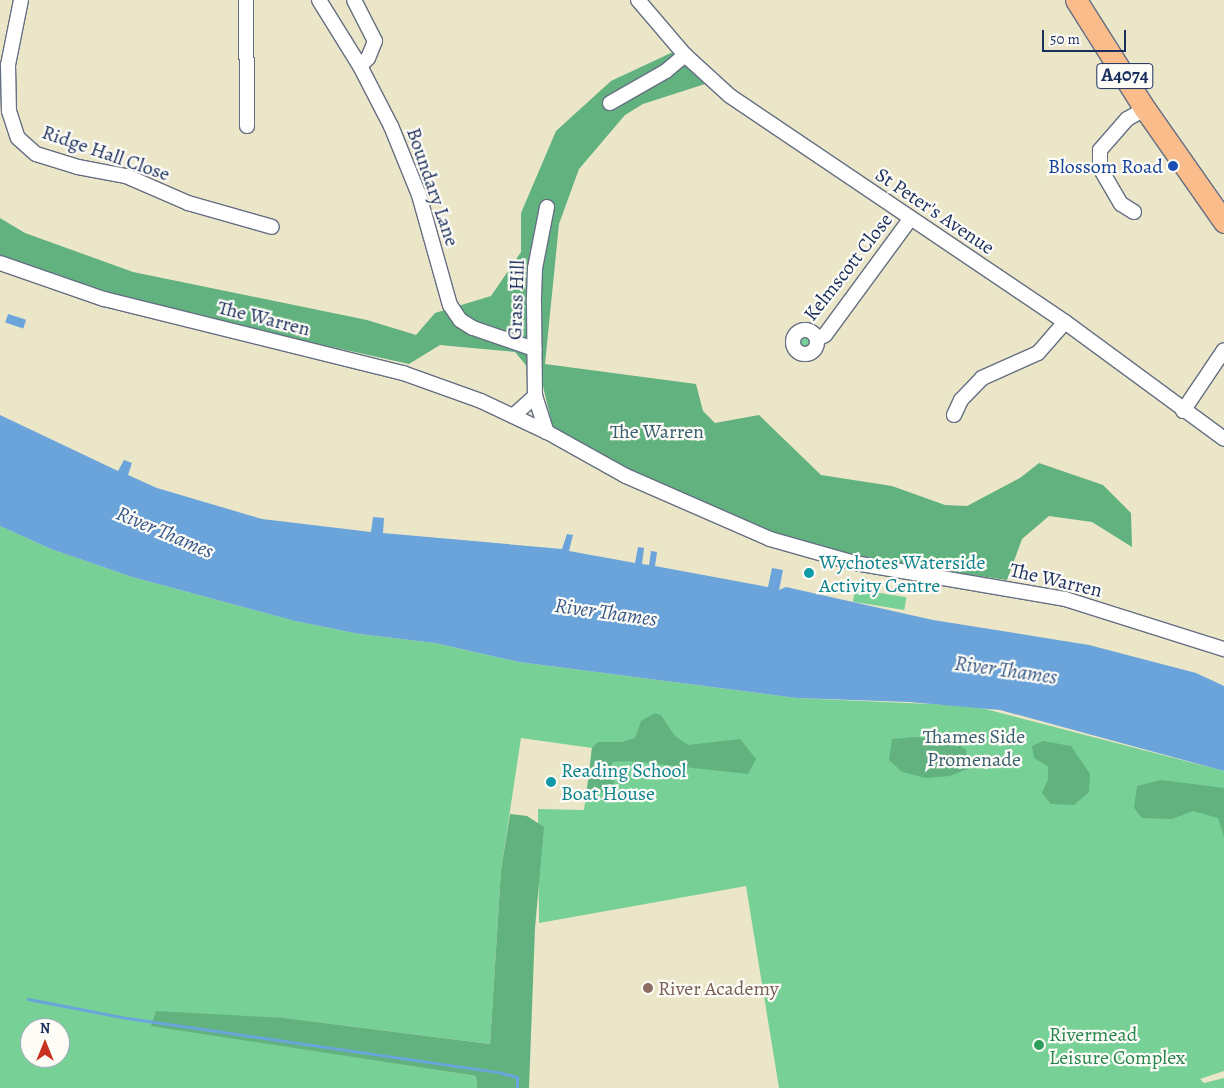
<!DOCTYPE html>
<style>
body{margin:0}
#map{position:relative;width:1224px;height:1088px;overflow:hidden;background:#ebe6c8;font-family:Alegreya,serif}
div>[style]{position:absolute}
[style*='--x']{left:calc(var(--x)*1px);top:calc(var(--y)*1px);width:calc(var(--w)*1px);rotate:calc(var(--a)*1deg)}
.green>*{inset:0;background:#77d096;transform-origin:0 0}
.round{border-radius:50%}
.forest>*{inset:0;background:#61b27f}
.water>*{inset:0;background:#6aa4da;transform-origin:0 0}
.stream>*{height:3px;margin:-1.5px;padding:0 1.5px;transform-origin:1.5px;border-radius:1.5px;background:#6aa4da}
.roads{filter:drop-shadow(1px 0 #646f83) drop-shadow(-1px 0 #646f83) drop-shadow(0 1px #646f83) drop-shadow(0 -1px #646f83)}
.minor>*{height:14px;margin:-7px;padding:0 7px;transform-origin:7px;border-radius:7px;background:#fff}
.minor>.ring{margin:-7px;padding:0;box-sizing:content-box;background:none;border:14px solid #fff;border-radius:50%}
.primary>*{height:21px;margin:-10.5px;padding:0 10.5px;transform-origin:10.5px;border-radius:10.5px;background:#f9bc8a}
.dots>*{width:14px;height:14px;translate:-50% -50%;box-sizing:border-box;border:2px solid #fdfcf7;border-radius:50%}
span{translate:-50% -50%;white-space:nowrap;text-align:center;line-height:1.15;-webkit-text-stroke:4.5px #fdfcf7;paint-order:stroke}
.shield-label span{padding:1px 4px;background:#fdfcf7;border:1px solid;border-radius:4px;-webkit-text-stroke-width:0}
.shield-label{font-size:19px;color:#1b2f5e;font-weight:700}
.street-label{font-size:20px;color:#1b2f5e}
.transit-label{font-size:20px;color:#164399}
.right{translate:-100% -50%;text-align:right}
.park-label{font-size:20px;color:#375f6f}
.culture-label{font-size:20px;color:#0d838f}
.left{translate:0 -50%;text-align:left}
.education-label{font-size:20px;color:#785e54}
.leisure-label{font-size:20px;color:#27864d}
.water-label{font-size:21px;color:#375889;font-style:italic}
.north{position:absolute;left:20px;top:1018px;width:50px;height:50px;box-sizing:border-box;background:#fdfcf7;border:1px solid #a3aaba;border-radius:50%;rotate:0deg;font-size:14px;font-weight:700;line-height:20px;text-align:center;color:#1b2f5e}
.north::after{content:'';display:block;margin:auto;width:18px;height:22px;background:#c8321e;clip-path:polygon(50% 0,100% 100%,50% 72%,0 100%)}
.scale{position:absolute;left:1042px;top:30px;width:84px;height:22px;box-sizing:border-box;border:2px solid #1b2f5e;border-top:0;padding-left:6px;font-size:15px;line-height:18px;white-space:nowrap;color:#1b2f5e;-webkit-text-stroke:4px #fdfcf7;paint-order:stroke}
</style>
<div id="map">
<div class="green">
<i class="round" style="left:797px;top:335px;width:14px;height:14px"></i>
<i style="clip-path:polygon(evenodd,0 526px,51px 549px,132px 577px,295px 621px,359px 634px,435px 643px,519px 662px,796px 698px,974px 706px,1224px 771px,1224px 1071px,1200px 1079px,1204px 1083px,1224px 1078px,1224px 1088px,779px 1088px,746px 886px,539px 923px,538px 809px,584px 810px,592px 748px,521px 738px,501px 870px,490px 1044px,285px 1018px,151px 1025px,476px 1076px,477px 1088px,0 1088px,0 526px,30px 1028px,60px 1028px,60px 1058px,30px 1058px,30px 1028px)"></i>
<i style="left:855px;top:589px;width:52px;height:13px;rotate:9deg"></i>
</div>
<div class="forest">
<i style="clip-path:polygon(675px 51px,705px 84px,643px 104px,625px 115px,579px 169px,559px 224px,545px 364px,696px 384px,703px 411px,715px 423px,759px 415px,821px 475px,892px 486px,945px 505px,967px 506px,1020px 478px,1039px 463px,1103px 485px,1131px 513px,1132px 547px,1092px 522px,1049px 516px,1022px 539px,1007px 580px,880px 562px,764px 530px,632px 474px,553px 429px,543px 386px,515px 352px,440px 345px,409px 364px,205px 319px,105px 293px,0 257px,0 218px,25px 233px,133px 272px,367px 320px,416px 335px,435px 313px,491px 296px,521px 252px,521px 213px,556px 131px,611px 81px)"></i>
<i style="clip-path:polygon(655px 713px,661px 715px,675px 736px,688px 745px,740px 739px,756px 759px,748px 774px,630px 761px,612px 762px,614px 783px,605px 792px,587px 792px,592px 748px,598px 742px,622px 742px,635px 738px,641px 721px)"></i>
<i style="clip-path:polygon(916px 737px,954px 741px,966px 750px,968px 769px,950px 776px,926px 778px,902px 772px,889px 760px,892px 739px)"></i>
<i style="clip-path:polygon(1043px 741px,1071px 746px,1090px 774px,1089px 792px,1074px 805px,1051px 804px,1042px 793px,1048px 780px,1048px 766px,1034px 758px,1032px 746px)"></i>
<i style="clip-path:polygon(1161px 780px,1224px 788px,1224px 837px,1218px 818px,1193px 811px,1172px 819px,1142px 818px,1134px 808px,1137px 786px)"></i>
<i style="clip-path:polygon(510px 814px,527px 816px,544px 827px,535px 928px,529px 1088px,477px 1088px,476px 1076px,151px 1026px,156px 1011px,285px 1018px,490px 1044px,501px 870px)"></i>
</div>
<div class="water">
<i style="left:8px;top:314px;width:19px;height:9px;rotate:18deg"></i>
<i style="clip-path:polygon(0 415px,118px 471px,124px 460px,132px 463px,128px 475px,157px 488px,262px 519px,371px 532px,373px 517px,384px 518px,383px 533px,562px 549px,567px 534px,573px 535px,569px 551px,635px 563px,638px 547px,644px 548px,642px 564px,649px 565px,651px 551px,657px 552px,655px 566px,768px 587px,772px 568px,783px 570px,779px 590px,786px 587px,933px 620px,1089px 645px,1196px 673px,1224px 686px,1224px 771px,1000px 710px,909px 702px,796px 698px,519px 662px,435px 643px,359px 634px,295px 621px,132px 577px,51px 549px,0 526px)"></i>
</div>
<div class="stream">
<i style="--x:28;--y:999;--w:101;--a:10.9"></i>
<i style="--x:127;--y:1018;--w:375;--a:8.3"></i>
<i style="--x:498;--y:1072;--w:20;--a:15"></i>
<i style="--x:517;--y:1077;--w:11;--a:90"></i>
</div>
<div class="roads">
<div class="minor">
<i style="--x:21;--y:0;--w:66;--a:101.3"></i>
<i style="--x:8;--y:65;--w:46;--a:88.8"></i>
<i style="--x:9;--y:111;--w:28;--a:72"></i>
<i style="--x:18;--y:138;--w:24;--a:42"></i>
<i style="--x:36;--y:154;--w:44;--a:17.2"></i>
<i style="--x:78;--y:167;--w:49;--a:10.6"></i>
<i style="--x:126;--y:176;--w:68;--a:23.5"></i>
<i style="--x:188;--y:203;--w:87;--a:15.9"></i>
<i style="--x:246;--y:0;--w:126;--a:89.5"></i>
<i style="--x:319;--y:0;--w:78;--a:58.2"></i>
<i style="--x:360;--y:66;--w:68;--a:62.7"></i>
<i style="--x:391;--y:126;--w:74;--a:67.9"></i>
<i style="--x:419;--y:195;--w:114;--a:74.3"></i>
<i style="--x:450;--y:305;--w:18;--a:56"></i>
<i style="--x:460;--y:320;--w:15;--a:32"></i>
<i style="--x:473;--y:328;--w:65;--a:19"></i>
<i style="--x:354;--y:0;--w:46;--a:62.9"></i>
<i style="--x:375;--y:41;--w:18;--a:112"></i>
<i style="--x:368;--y:58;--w:11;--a:135"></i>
<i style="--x:638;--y:0;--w:72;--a:49.5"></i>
<i style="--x:685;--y:55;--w:61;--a:42.3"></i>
<i style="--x:730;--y:96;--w:404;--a:34"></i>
<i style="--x:1065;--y:322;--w:197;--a:36.3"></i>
<i style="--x:610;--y:103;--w:64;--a:-29.7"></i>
<i style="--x:666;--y:71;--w:25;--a:-40"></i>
<i style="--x:547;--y:207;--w:62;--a:101.1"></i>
<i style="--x:535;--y:268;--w:36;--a:92"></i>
<i style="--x:534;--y:304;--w:92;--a:89.4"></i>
<i style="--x:535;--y:396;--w:38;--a:72"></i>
<i style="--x:1134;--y:212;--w:15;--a:-148"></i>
<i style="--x:1121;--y:204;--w:42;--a:-120.3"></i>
<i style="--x:1100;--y:168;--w:18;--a:-90"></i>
<i style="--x:1100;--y:150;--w:41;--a:-48.9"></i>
<i style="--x:1127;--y:119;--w:21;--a:-29"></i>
<i style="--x:0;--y:263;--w:110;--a:19.1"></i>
<i style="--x:104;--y:299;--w:308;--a:13.9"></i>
<i style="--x:403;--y:373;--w:83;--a:19.7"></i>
<i style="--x:481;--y:401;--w:73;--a:25.2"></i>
<i style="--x:547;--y:432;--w:90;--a:29.1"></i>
<i style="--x:626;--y:476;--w:157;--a:23.6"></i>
<i style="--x:770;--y:539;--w:88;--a:15.8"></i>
<i style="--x:855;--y:563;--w:213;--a:9.7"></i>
<i style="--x:1065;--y:599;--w:167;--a:17.5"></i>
<i class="ring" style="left:793px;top:330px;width:10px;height:10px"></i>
<i style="--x:817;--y:339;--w:9;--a:-27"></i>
<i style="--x:825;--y:335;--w:145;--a:-53.7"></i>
<i style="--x:1183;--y:411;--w:73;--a:-56.1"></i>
<i style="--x:954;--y:415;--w:17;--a:-65"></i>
<i style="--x:961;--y:400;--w:30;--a:-46"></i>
<i style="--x:982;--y:378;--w:61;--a:-24.1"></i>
<i style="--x:1038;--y:353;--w:41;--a:-48.9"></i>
<i style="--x:513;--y:416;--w:30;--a:-42"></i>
</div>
<div class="primary">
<i style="--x:1076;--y:0;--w:129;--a:57.7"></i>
<i style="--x:1145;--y:109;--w:138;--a:55"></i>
</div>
</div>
<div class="dots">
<i style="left:1173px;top:166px;background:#1a4fb4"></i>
<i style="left:809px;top:573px;background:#0f9aa8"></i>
<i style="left:551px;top:782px;background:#0f9aa8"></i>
<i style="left:648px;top:988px;background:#8d6e63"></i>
<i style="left:1039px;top:1045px;background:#2e9e5b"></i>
</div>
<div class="shield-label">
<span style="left:1125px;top:76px">A4074</span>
</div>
<div class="street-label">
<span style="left:106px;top:153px;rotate:19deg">Ridge Hall Close</span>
<span style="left:433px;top:187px;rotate:71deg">Boundary Lane</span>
<span style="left:935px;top:211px;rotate:34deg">St Peter's Avenue</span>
<span style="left:848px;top:267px;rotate:-52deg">Kelmscott Close</span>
<span style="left:516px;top:300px;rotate:-88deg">Grass Hill</span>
<span style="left:264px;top:318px;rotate:14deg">The Warren</span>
<span style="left:1056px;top:580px;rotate:13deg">The Warren</span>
</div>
<div class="transit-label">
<span class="right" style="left:1163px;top:166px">Blossom Road</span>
</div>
<div class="park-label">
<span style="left:657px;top:431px">The Warren</span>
<span style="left:974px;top:748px">Thames Side<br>Promenade</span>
</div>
<div class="culture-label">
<span class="left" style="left:819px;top:574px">Wychotes Waterside<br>Activity Centre</span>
<span class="left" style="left:561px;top:782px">Reading School<br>Boat House</span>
</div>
<div class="education-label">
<span class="left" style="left:658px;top:988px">River Academy</span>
</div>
<div class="leisure-label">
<span class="left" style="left:1049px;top:1046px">Rivermead<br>Leisure Complex</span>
</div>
<div class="water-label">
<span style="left:165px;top:532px;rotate:23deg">River Thames</span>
<span style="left:606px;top:612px;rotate:8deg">River Thames</span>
<span style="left:1006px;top:670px;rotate:8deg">River Thames</span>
</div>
<div class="north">N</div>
<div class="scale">50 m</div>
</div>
